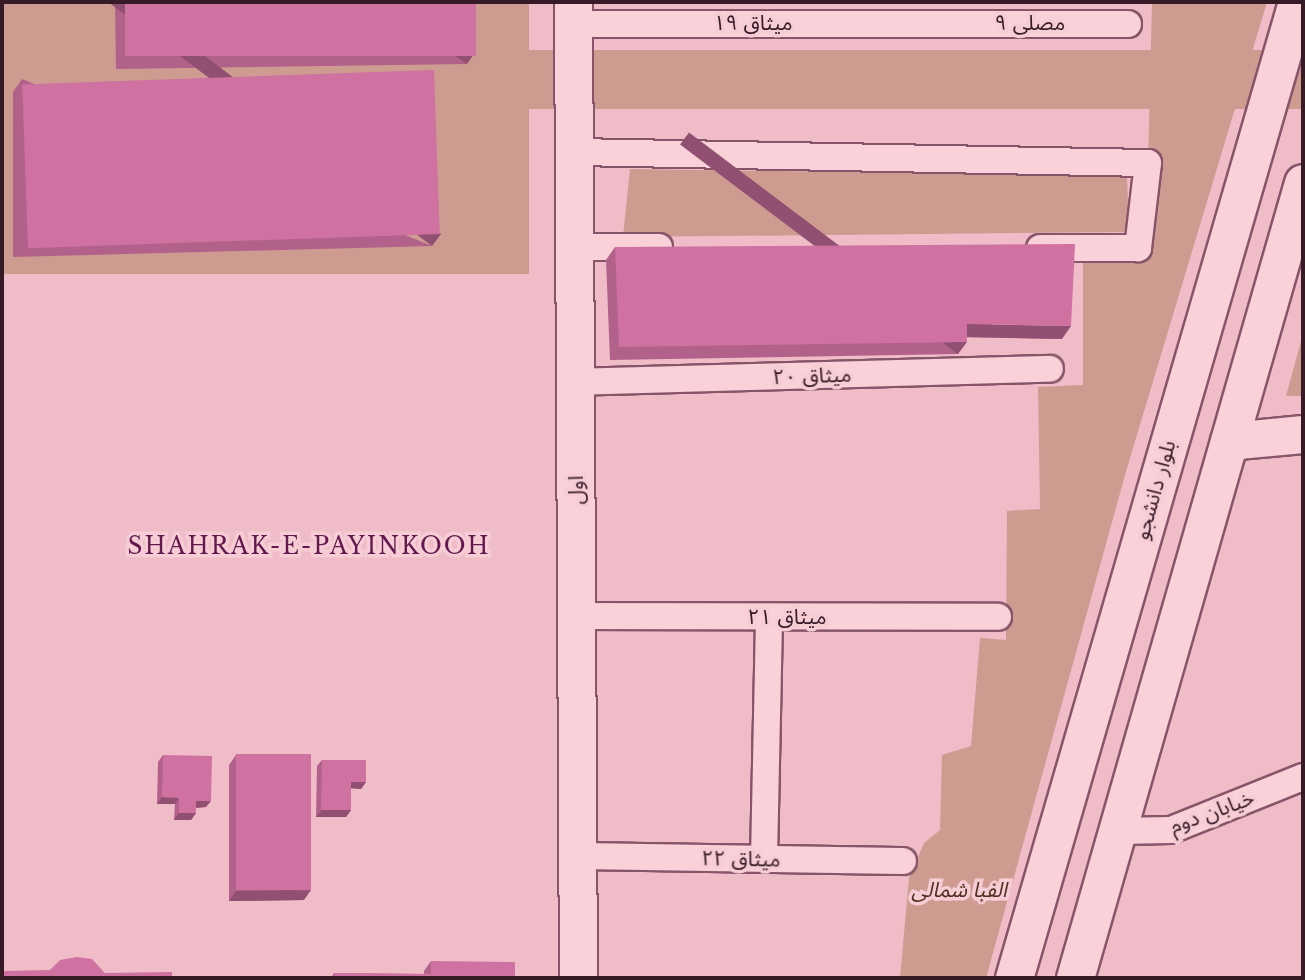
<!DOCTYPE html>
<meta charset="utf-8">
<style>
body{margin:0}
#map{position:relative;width:1305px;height:980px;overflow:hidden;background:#efbcc8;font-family:"Libre Baskerville","Noto Sans Arabic",serif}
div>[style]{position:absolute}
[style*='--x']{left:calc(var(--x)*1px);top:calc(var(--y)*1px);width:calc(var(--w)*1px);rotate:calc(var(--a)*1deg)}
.green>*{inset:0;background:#cd9b90;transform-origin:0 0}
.roads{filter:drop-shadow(2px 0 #875569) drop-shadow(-2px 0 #875569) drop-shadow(0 2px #875569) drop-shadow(0 -2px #875569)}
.street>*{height:26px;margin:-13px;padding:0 13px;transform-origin:13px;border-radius:13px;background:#fad0d9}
.secondary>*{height:37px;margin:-18.5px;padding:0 18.5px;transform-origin:18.5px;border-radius:18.5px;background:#fad0d9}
.wall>*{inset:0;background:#b2618a}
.shaded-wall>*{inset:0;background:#914f71;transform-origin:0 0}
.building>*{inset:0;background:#cf71a1;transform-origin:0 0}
span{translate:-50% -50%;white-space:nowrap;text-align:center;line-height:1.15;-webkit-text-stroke:7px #f6ccd5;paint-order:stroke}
.street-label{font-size:21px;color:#361b27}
.park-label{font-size:21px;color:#533021;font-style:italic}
.neighbourhood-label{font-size:23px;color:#63194f;letter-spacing:2px}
.frame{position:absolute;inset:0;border:4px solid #361b27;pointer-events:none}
</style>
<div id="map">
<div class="green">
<i style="left:2px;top:2px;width:527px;height:272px"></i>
<i style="clip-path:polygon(1152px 2px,1267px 2px,1127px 468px,986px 978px,900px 978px,909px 878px,924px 843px,940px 830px,942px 755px,971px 746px,980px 638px,1006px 640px,1007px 511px,1040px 509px,1038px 387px,1083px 385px,1083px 262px,1140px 258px,1146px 246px)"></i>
<i style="left:1303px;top:50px;width:59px;height:965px;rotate:90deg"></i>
<i style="clip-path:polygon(630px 169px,1127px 176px,1129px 232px,623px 237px)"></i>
<i style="clip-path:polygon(1303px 334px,1303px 396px,1286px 396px)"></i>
</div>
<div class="roads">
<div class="street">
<i style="--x:573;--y:24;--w:555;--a:0"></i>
<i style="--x:575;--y:152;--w:573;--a:1.1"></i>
<i style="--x:1148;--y:163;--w:86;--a:96.7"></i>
<i style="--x:1138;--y:248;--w:98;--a:180"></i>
<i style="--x:576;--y:247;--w:83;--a:0"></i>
<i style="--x:575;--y:382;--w:475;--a:-1.6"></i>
<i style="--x:576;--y:616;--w:422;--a:0.1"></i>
<i style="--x:1117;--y:831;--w:54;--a:-1.1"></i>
<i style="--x:1171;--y:830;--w:142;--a:-21.9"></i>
<i style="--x:578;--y:856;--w:325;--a:0.9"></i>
<i style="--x:764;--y:859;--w:242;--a:-88.8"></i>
</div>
<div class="secondary">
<i style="--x:573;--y:2;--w:976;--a:89.71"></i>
<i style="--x:1229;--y:441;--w:74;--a:-5.4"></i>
<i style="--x:1014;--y:978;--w:1016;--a:-73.83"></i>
<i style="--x:1075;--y:978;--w:827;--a:-74"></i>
</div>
</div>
<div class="wall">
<i style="clip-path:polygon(115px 2px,476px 2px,476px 51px,467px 64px,116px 69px)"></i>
<i style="clip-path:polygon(22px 79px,432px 246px,13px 257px,13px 92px)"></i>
<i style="clip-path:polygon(615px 247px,1062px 339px,967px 337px,958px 354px,610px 360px,606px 260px)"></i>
<i style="clip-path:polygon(163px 755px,206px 807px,196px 808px,196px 813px,191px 820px,174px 820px,175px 804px,157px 804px,158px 762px)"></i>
<i style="clip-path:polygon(236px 755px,304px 900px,229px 901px,229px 765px)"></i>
<i style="clip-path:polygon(322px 760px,366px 782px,361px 789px,351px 788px,351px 810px,346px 817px,316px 817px,317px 766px)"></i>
<i style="clip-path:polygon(431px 961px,515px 978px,331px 978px,334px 973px,424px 974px,424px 971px)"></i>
</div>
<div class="shaded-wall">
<i style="left:476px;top:51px;width:16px;height:351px;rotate:125deg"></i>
<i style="left:441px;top:234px;width:15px;height:419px;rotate:127deg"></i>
<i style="clip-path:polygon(967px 324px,1071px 326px,1062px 339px,958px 337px)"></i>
<i style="left:967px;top:342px;width:15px;height:348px;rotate:127deg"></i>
<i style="clip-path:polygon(351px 782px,366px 782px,361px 789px,346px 788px)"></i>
<i style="clip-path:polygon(162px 797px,179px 798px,175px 804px,157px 804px)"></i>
<i style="clip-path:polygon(196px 801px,211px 801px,206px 807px,191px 808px)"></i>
<i style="clip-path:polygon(321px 810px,351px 810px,346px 817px,316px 817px)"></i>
<i style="clip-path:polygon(179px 813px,196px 813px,191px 820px,174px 820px)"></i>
<i style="clip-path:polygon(311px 890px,304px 900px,229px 901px,236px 891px)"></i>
</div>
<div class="building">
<i style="left:125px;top:2px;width:351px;height:54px"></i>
<i style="left:434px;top:70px;width:164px;height:412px;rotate:88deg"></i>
<i style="clip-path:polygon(1075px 244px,1071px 326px,967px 324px,967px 342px,619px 347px,615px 247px)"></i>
<i style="left:311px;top:754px;width:136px;height:75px;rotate:90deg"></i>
<i style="clip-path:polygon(163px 755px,212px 756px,211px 801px,196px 801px,196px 813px,179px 813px,179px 798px,162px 797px)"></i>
<i style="clip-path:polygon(322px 760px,366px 760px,366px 782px,351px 782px,351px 810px,321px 810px)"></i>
<i style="clip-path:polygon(77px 957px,92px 959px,105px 973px,172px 972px,172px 978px,2px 978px,2px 971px,50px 970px,60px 960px)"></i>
<i style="clip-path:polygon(431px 961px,515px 962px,515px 978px,334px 978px,334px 973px,431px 974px)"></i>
</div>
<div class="street-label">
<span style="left:753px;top:23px">میثاق ۱۹</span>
<span style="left:1030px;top:23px">مصلی ۹</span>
<span style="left:812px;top:376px;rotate:-2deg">میثاق ۲۰</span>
<span style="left:576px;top:490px;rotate:-90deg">اول</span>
<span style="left:1155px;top:490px;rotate:-74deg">بلوار دانشجو</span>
<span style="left:787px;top:617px">میثاق ۲۱</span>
<span style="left:1212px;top:812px;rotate:-20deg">خیابان دوم</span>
<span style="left:741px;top:859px;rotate:1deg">میثاق ۲۲</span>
</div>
<div class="park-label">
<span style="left:959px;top:890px">الفبا شمالی</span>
</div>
<div class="neighbourhood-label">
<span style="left:309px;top:546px">SHAHRAK-E-PAYINKOOH</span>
</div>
<div class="frame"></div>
</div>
